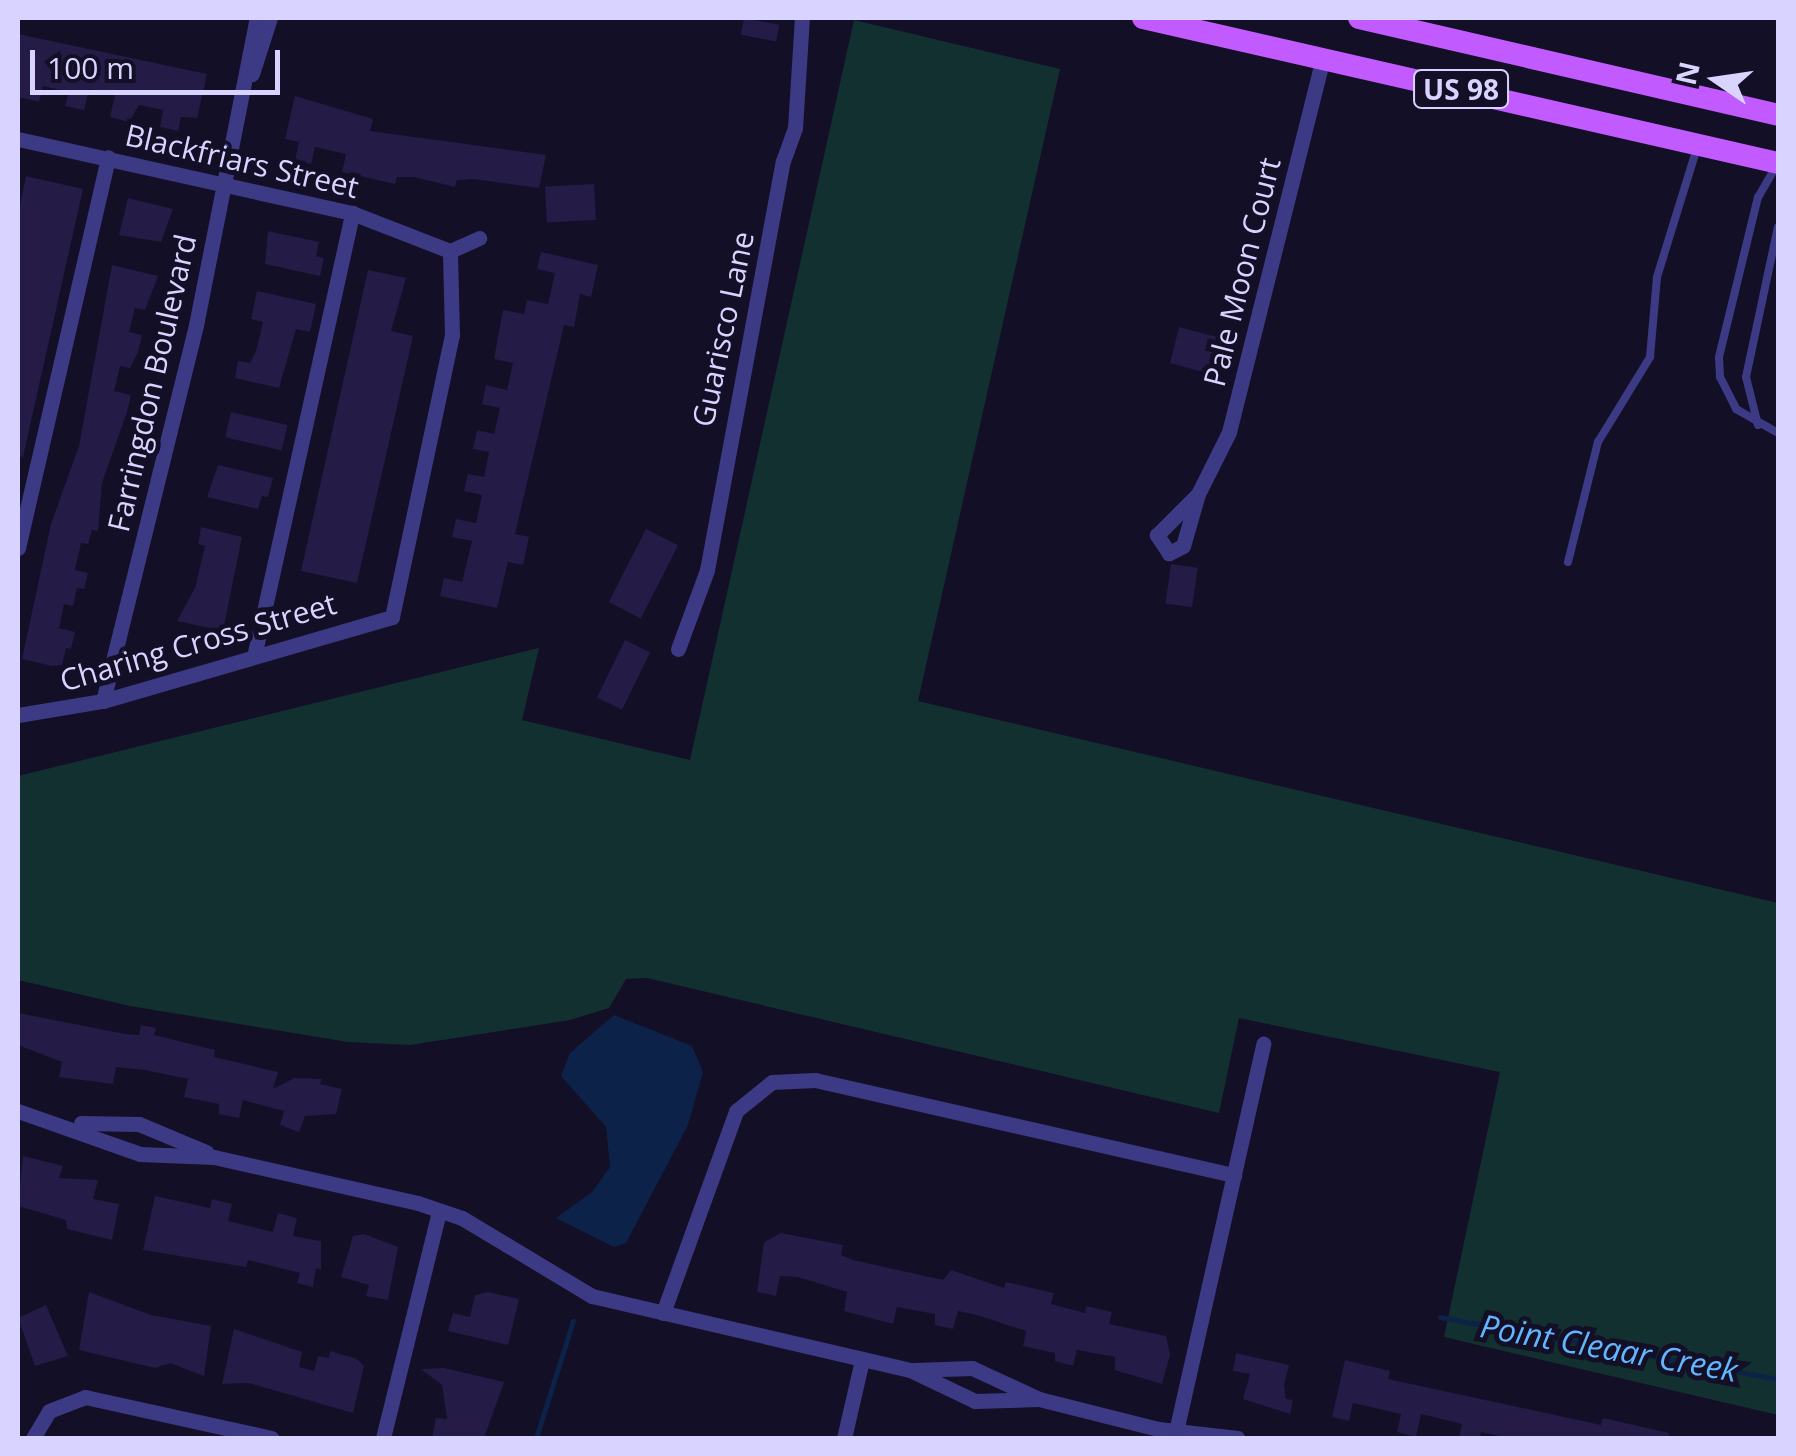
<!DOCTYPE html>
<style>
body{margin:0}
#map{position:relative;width:1796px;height:1456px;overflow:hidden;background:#130f26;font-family:"Open Sans",sans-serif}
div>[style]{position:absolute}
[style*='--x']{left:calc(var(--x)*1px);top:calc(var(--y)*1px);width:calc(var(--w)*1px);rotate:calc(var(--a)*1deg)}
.green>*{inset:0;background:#12302f}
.water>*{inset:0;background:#0c2248}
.stream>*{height:5px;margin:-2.5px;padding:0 2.5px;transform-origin:2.5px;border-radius:2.5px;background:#0c2248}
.building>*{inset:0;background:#241b47;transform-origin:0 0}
.service>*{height:8px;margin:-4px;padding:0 4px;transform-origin:4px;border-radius:4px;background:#3d3a85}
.minor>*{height:15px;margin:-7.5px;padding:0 7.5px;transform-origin:7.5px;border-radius:7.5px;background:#3d3a85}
.primary>*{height:22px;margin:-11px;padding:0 11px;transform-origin:11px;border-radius:11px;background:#c25bff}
span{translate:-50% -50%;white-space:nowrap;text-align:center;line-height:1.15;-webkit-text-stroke:10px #130f26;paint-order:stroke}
.shield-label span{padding:2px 8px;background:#130f26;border:2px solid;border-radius:8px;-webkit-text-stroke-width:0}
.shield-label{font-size:28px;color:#d9d4ff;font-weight:700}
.street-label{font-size:30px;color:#d9d4ff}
.water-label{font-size:32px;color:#62b6ff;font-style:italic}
.frame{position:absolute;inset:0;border:20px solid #d9d4ff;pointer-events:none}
.north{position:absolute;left:1666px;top:30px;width:100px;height:100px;-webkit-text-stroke:8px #130f26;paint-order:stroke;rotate:283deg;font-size:28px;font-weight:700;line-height:40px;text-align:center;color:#d9d4ff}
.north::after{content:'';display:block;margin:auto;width:35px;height:45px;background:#d9d4ff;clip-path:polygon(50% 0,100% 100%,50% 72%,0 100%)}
.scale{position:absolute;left:30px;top:50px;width:250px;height:45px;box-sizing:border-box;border:5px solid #d9d4ff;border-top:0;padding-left:12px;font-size:30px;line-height:35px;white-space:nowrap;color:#d9d4ff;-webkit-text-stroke:8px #130f26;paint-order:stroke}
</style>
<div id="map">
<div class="green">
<i style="clip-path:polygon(854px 20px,1060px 69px,918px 701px,1778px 903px,1778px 1415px,1444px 1337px,1500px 1072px,1239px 1018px,1219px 1113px,647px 978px,626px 979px,609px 1008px,570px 1020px,410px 1045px,348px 1042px,130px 1006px,18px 980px,18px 776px,539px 648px,522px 720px,690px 760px)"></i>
</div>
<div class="water">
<i style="clip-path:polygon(614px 1015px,692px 1046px,703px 1072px,688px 1125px,626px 1243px,614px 1247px,556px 1218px,592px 1192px,610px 1167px,606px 1127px,561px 1076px,570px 1053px)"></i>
</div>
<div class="stream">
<i style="--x:1440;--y:1317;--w:344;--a:10.4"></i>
<i style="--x:536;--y:1438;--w:123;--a:-72.5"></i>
</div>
<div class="building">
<i style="left:744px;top:18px;width:36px;height:17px;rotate:11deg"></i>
<i style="clip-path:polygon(18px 34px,207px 74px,197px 118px,181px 117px,178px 131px,160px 127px,163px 110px,139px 105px,129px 122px,110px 117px,115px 95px,89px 89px,84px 110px,65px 106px,69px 92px,43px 86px,39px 102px,18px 97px)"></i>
<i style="clip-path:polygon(295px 96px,373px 119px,370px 131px,546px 155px,539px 188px,473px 179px,457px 180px,455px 187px,414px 177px,397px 177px,395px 184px,342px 172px,346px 154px,315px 147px,311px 164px,295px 160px,299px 142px,285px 139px)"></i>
<i style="clip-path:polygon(26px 176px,83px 189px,23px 457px,18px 456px,18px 215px)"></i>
<i style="left:594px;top:184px;width:36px;height:49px;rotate:87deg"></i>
<i style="clip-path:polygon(128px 198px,173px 209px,161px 242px,119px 235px)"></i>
<i style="clip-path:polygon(268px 231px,319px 242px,316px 256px,324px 258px,320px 276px,265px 264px)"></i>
<i style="clip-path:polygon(541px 252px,598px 265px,591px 297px,580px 294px,574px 327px,564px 325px,515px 534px,529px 537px,523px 565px,508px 562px,497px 608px,440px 596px,444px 578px,462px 582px,472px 541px,452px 537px,456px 519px,476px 523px,482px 495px,464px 491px,468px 474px,484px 477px,489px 452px,473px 449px,477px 430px,494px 434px,500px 408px,482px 404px,486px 385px,507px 390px,513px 363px,494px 359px,503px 310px,524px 314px,527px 300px,548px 304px,555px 273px,537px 269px)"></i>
<i style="clip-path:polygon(112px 265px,158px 276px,145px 310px,135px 308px,129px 332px,142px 335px,138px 352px,130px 368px,120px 366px,114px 391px,131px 395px,127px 412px,102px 483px,98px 531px,92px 530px,88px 544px,81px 543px,75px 570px,88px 573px,84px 589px,77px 588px,73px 606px,64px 604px,59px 628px,75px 632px,71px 649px,66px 648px,62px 665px,52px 666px,22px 659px,51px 524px,79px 446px)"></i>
<i style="clip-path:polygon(368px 270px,406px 278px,391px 331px,413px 336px,357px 583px,301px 571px)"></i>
<i style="clip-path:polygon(257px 291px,316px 304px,310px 332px,296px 329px,279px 388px,235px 378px,238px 361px,250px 363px,256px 351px,263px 322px,251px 319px)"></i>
<i style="clip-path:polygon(1179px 327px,1228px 340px,1216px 387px,1200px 383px,1203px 372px,1170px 363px)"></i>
<i style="left:231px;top:412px;width:58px;height:26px;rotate:13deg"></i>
<i style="clip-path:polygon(218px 465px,273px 478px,268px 497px,262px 496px,258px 509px,207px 497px)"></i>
<i style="clip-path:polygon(201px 527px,242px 537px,223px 631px,177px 621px,195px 588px,205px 546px,198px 544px)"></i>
<i style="left:646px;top:529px;width:36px;height:82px;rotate:27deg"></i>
<i style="left:1171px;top:564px;width:27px;height:40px;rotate:8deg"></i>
<i style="left:625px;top:640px;width:28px;height:64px;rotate:26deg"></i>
<i style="clip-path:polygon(18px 1013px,125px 1034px,139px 1035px,141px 1025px,156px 1028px,154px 1035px,215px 1050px,214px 1057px,278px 1072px,273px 1089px,294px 1078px,322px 1079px,320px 1084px,342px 1089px,336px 1114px,305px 1116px,299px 1132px,280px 1125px,284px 1111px,243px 1100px,239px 1118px,219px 1114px,219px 1104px,184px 1097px,188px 1079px,145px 1070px,116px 1067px,113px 1084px,59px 1077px,62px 1062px,18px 1045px)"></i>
<i style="clip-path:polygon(23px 1156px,63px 1166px,59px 1178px,98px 1180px,93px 1199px,119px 1204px,112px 1240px,67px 1229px,66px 1220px,18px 1206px)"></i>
<i style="clip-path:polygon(155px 1196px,210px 1208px,212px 1199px,232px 1204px,228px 1221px,273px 1232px,278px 1213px,297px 1218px,293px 1236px,321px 1241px,321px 1270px,316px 1268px,313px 1287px,297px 1283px,300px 1273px,248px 1260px,246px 1267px,143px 1250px)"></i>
<i style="clip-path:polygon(781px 1233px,843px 1245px,841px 1255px,853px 1260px,943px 1280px,951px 1270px,1004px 1288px,1006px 1282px,1054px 1293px,1051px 1304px,1085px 1313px,1086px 1306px,1112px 1312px,1109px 1324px,1166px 1336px,1170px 1355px,1162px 1384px,1115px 1370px,1115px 1357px,1077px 1350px,1073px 1366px,1055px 1361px,1055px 1353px,1023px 1346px,1026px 1331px,977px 1315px,958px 1311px,953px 1329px,935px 1325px,935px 1314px,897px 1307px,893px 1324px,844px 1311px,847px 1292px,798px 1277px,780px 1276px,776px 1296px,757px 1292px,764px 1242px)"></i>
<i style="clip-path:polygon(364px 1234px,398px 1247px,388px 1300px,366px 1296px,369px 1285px,341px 1277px,353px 1236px)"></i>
<i style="clip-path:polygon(89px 1292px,151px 1315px,211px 1326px,204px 1376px,170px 1363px,155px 1368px,79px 1350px)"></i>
<i style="clip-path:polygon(488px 1292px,519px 1299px,508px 1345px,448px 1331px,453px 1313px,470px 1317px,475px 1295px)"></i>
<i style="clip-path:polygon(46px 1305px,68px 1356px,35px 1366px,18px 1318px)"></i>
<i style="clip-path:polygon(234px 1329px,302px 1352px,299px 1367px,314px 1371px,318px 1356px,329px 1358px,330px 1351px,357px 1359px,364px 1366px,353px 1413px,249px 1383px,222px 1384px)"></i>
<i style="clip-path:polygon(1236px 1353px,1289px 1365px,1284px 1385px,1286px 1399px,1293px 1400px,1290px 1414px,1243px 1399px,1250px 1374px,1233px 1371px)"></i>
<i style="clip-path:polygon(1345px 1360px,1390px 1371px,1388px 1379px,1601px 1425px,1603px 1418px,1669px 1433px,1668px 1438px,1509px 1438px,1481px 1432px,1480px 1438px,1459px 1438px,1462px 1424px,1421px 1414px,1416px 1437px,1397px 1432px,1401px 1414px,1353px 1403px,1349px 1421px,1332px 1417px)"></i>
<i style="clip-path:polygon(444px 1368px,504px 1382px,484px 1438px,432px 1438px,436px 1418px,447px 1419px,442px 1385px,421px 1369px)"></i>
</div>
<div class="service">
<i style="--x:1775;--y:168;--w:34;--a:120"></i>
<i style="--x:1758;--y:197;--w:165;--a:103.7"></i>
<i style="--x:1719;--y:357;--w:20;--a:87"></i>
<i style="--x:1720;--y:377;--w:36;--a:63"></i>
<i style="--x:1736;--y:409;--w:48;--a:29.7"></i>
<i style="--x:1758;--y:425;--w:49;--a:-104"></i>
<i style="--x:1746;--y:377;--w:153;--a:-78"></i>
<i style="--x:1568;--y:562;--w:124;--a:-76"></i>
<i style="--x:1598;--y:442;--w:100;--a:-58.5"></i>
<i style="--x:1650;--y:357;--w:80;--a:-85"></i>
<i style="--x:1657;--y:277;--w:135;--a:-72.8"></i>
</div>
<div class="minor">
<i style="--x:252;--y:74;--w:59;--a:-72.2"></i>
<i style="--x:18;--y:139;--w:342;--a:12.5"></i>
<i style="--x:352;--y:213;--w:105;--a:21.2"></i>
<i style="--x:450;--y:251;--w:32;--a:-24"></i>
<i style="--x:1198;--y:494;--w:69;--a:-63.4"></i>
<i style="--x:1229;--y:432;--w:385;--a:-75.9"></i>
<i style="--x:1198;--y:494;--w:54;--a:106.1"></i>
<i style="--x:1183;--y:546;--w:16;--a:153"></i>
<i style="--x:1169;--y:553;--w:22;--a:-124"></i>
<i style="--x:1157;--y:535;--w:58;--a:-45"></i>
<i style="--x:18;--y:548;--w:401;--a:-77"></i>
<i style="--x:678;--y:649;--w:84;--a:-69.8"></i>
<i style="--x:707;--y:570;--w:416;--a:-79.5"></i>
<i style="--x:783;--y:161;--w:35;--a:-70"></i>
<i style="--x:795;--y:128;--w:110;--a:-86.4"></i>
<i style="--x:255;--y:652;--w:450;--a:-77.5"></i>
<i style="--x:103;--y:701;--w:387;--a:-76.1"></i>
<i style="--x:196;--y:325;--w:313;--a:-78.8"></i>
<i style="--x:18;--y:715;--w:86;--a:-9.4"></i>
<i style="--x:103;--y:701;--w:301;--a:-16.2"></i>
<i style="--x:392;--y:617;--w:288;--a:-78"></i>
<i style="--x:452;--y:335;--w:84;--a:-91.4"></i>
<i style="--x:18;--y:1111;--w:129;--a:19.4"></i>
<i style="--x:140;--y:1154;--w:74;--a:2.3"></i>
<i style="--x:214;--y:1157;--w:209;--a:12.7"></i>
<i style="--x:418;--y:1203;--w:46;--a:18.8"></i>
<i style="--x:462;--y:1218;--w:152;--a:31"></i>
<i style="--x:592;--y:1296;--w:326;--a:13.1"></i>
<i style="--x:910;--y:1370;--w:72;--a:25.5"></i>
<i style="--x:975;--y:1401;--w:64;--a:-1.8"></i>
<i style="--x:81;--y:1123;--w:58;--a:1"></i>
<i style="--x:139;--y:1124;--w:73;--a:22.7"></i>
<i style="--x:663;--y:1313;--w:215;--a:-70.1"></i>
<i style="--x:736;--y:1111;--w:46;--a:-38.9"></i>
<i style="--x:772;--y:1082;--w:43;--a:-2.7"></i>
<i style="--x:815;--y:1080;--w:430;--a:12.8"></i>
<i style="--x:914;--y:1370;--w:58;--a:-2"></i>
<i style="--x:972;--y:1368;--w:74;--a:24.8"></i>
<i style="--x:1039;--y:1399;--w:123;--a:14.1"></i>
<i style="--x:1158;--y:1429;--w:80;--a:6.5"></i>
<i style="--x:1177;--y:1427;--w:393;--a:-77.3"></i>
<i style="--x:33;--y:1438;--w:31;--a:-59"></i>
<i style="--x:49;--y:1411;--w:39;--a:-21"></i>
<i style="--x:85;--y:1397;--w:191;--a:12.4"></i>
<i style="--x:383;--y:1438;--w:234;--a:-76.1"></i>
<i style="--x:844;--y:1438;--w:80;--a:-77"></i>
</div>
<div class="primary">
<i style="--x:1143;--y:18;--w:651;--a:12.86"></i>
<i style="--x:1359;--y:18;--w:430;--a:13"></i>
</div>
<div class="shield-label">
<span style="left:1461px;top:89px">US 98</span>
</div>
<div class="street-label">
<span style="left:242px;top:161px;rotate:13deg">Blackfriars Street</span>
<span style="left:1242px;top:272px;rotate:-76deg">Pale Moon Court</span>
<span style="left:723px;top:329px;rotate:-78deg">Guarisco Lane</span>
<span style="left:152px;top:383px;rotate:-77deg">Farringdon Boulevard</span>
<span style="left:198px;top:642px;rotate:-16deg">Charing Cross Street</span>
</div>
<div class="water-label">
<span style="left:1609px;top:1348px;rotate:10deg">Point Cleaar Creek</span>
</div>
<div class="frame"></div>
<div class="north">N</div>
<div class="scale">100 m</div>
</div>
